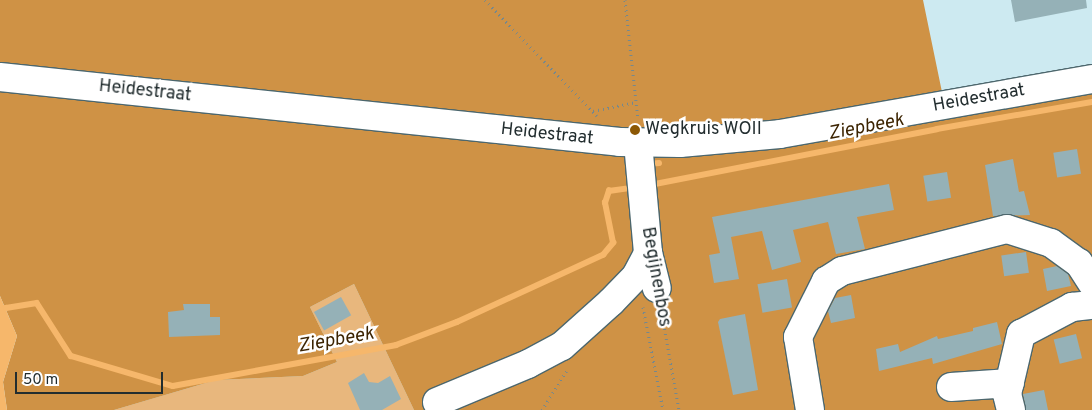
<!DOCTYPE html>
<style>
body{margin:0}
#map{position:relative;width:1092px;height:410px;overflow:hidden;background:#cdeaf1;font-family:Overpass,sans-serif}
div>[style]{position:absolute}
[style*='--x']{left:calc(var(--x)*1px);top:calc(var(--y)*1px);width:calc(var(--w)*1px);rotate:calc(var(--a)*1deg)}
.green>*{inset:0;background:#e8b77d}
.forest>*{inset:0;background:#cf9245}
.water>*{inset:0;background:#f6b76b}
.stream>*{height:5.5px;margin:-2.75px;padding:0 2.75px;transform-origin:2.75px;border-radius:2.75px;background:#f6b76b}
.building>*{inset:0;background:#95b1b7;transform-origin:0 0}
.path>*{height:3px;margin-top:-1.5px;transform-origin:0;background:repeating-linear-gradient(90deg,#75888d 0 1px,transparent 0 5px)}
.roads{filter:drop-shadow(1px 0 #4d676d) drop-shadow(-1px 0 #4d676d) drop-shadow(0 1px #4d676d) drop-shadow(0 -1px #4d676d)}
.minor>*{height:28px;margin:-14px;padding:0 14px;transform-origin:14px;border-radius:14px;background:#fff}
.dots>*{width:14px;height:14px;translate:-50% -50%;box-sizing:border-box;border:2px solid #fff;border-radius:50%}
span{translate:-50% -50%;white-space:nowrap;text-align:center;line-height:1.15;-webkit-text-stroke:5px #fff;paint-order:stroke}
.street-label{font-size:18px;color:#222d2f}
.poi-label{font-size:18px;color:#222d2f}
.left{translate:0 -50%;text-align:left}
.water-label{font-size:19px;color:#3c2402;font-style:italic}
.scale{position:absolute;left:15px;top:372px;width:148px;height:22px;box-sizing:border-box;border:2px solid #222d2f;border-top:0;padding-left:6px;font-size:15px;line-height:18px;white-space:nowrap;color:#222d2f;-webkit-text-stroke:4px #fff;paint-order:stroke}
</style>
<div id="map">
<div class="green">
<i style="clip-path:polygon(354px 284px,414px 410px,114px 410px,216px 380px,303px 376px,337px 362px,310px 307px)"></i>
</div>
<div class="forest">
<i style="clip-path:polygon(0 0,923px 0,943px 97px,658px 156px,788px 147px,1092px 92px,1092px 410px,414px 410px,354px 284px,310px 307px,337px 362px,303px 376px,216px 380px,114px 410px,7px 410px,3px 382px,17px 336px,0 296px)"></i>
</div>
<div class="water">
<i style="clip-path:polygon(0 296px,17px 336px,3px 382px,7px 410px,0 410px)"></i>
</div>
<div class="stream">
<i style="--x:648;--y:164;--w:11;--a:-5"></i>
<i style="--x:650;--y:185;--w:292;--a:-11"></i>
<i style="--x:937;--y:129;--w:157;--a:-9.9"></i>
<i style="--x:0;--y:312;--w:7;--a:-34"></i>
<i style="--x:6;--y:308;--w:31;--a:-9"></i>
<i style="--x:37;--y:303;--w:63;--a:57.3"></i>
<i style="--x:71;--y:356;--w:106;--a:16.4"></i>
<i style="--x:173;--y:386;--w:227;--a:-10.4"></i>
<i style="--x:396;--y:345;--w:65;--a:-20.7"></i>
<i style="--x:457;--y:322;--w:161;--a:-24.7"></i>
<i style="--x:603;--y:255;--w:16;--a:-50"></i>
<i style="--x:613;--y:243;--w:41;--a:-101.3"></i>
<i style="--x:605;--y:203;--w:13;--a:-72"></i>
<i style="--x:609;--y:191;--w:22;--a:-8"></i>
</div>
<div class="building">
<i style="clip-path:polygon(1011px 0,1086px 0,1087px 8px,1015px 22px)"></i>
<i style="left:1077px;top:149px;width:25px;height:24px;rotate:81deg"></i>
<i style="clip-path:polygon(1013px 159px,1019px 192px,1024px 191px,1030px 215px,993px 216px,985px 165px)"></i>
<i style="left:947px;top:172px;width:26px;height:24px;rotate:81deg"></i>
<i style="clip-path:polygon(889px 184px,894px 210px,857px 217px,865px 249px,836px 254px,828px 222px,793px 230px,801px 262px,772px 270px,762px 231px,731px 237px,739px 279px,714px 283px,709px 255px,720px 253px,712px 217px)"></i>
<i style="left:1026px;top:252px;width:21px;height:25px;rotate:82deg"></i>
<i style="clip-path:polygon(1057px 266px,1068px 274px,1071px 286px,1047px 291px,1043px 269px)"></i>
<i style="left:787px;top:279px;width:29px;height:30px;rotate:80deg"></i>
<i style="clip-path:polygon(851px 295px,855px 318px,831px 323px,828px 311px,835px 298px)"></i>
<i style="left:341px;top:297px;width:21px;height:31px;rotate:61deg"></i>
<i style="clip-path:polygon(183px 304px,210px 304px,210px 317px,220px 317px,220px 335px,169px 337px,168px 312px,184px 310px)"></i>
<i style="clip-path:polygon(745px 314px,758px 390px,733px 395px,718px 322px,720px 319px)"></i>
<i style="clip-path:polygon(997px 322px,1002px 344px,933px 364px,932px 358px,879px 371px,876px 349px,898px 344px,900px 352px,937px 336px,938px 339px,973px 331px,973px 328px)"></i>
<i style="left:1076px;top:334px;width:25px;height:23px;rotate:76deg"></i>
<i style="clip-path:polygon(364px 373px,369px 382px,378px 383px,390px 376px,401px 399px,382px 410px,360px 410px,348px 383px)"></i>
<i style="clip-path:polygon(1044px 390px,1048px 410px,1026px 410px,1023px 394px)"></i>
</div>
<div class="path">
<i style="--x:485;--y:0;--w:161;--a:46"></i>
<i style="--x:625;--y:0;--w:120;--a:83.8"></i>
<i style="--x:593;--y:111;--w:44;--a:-11.8"></i>
<i style="--x:643;--y:307;--w:105;--a:79"></i>
<i style="--x:661;--y:309;--w:103;--a:79.9"></i>
<i style="--x:542;--y:410;--w:47;--a:-58"></i>
</div>
<div class="roads">
<div class="minor">
<i style="--x:0;--y:77;--w:623;--a:5.98"></i>
<i style="--x:620;--y:142;--w:60;--a:1"></i>
<i style="--x:680;--y:143;--w:100;--a:-5.1"></i>
<i style="--x:780;--y:134;--w:317;--a:-10"></i>
<i style="--x:638;--y:143;--w:110;--a:84.8"></i>
<i style="--x:648;--y:253;--w:36;--a:76"></i>
<i style="--x:951;--y:387;--w:59;--a:-3.9"></i>
<i style="--x:437;--y:402;--w:99;--a:-22.7"></i>
<i style="--x:528;--y:364;--w:38;--a:-28"></i>
<i style="--x:562;--y:346;--w:66;--a:-41.9"></i>
<i style="--x:611;--y:302;--w:36;--a:-46"></i>
<i style="--x:636;--y:276;--w:26;--a:-62"></i>
<i style="--x:810;--y:410;--w:74;--a:-99.3"></i>
<i style="--x:798;--y:337;--w:63;--a:-63.4"></i>
<i style="--x:826;--y:281;--w:19;--a:-32"></i>
<i style="--x:842;--y:271;--w:170;--a:-14.3"></i>
<i style="--x:1007;--y:229;--w:46;--a:17.7"></i>
<i style="--x:1051;--y:243;--w:34;--a:36"></i>
<i style="--x:1079;--y:263;--w:24;--a:57"></i>
<i style="--x:1011;--y:410;--w:16;--a:-104"></i>
<i style="--x:1007;--y:394;--w:62;--a:-76.9"></i>
<i style="--x:1021;--y:334;--w:58;--a:-27.9"></i>
<i style="--x:1072;--y:307;--w:20;--a:-6"></i>
</div>
</div>
<div class="dots">
<i style="left:635px;top:130px;background:#8c5805"></i>
</div>
<div class="street-label">
<span style="left:145px;top:92px;rotate:6deg">Heidestraat</span>
<span style="left:979px;top:99px;rotate:-10deg">Heidestraat</span>
<span style="left:547px;top:135px;rotate:6deg">Heidestraat</span>
<span style="left:655px;top:277px;rotate:80deg">Begijnenbos</span>
</div>
<div class="poi-label">
<span class="left" style="left:645px;top:130px">Wegkruis WOII</span>
</div>
<div class="water-label">
<span style="left:866px;top:128px;rotate:-11deg">Ziepbeek</span>
<span style="left:336px;top:341px;rotate:-10deg">Ziepbeek</span>
</div>
<div class="scale">50 m</div>
</div>
